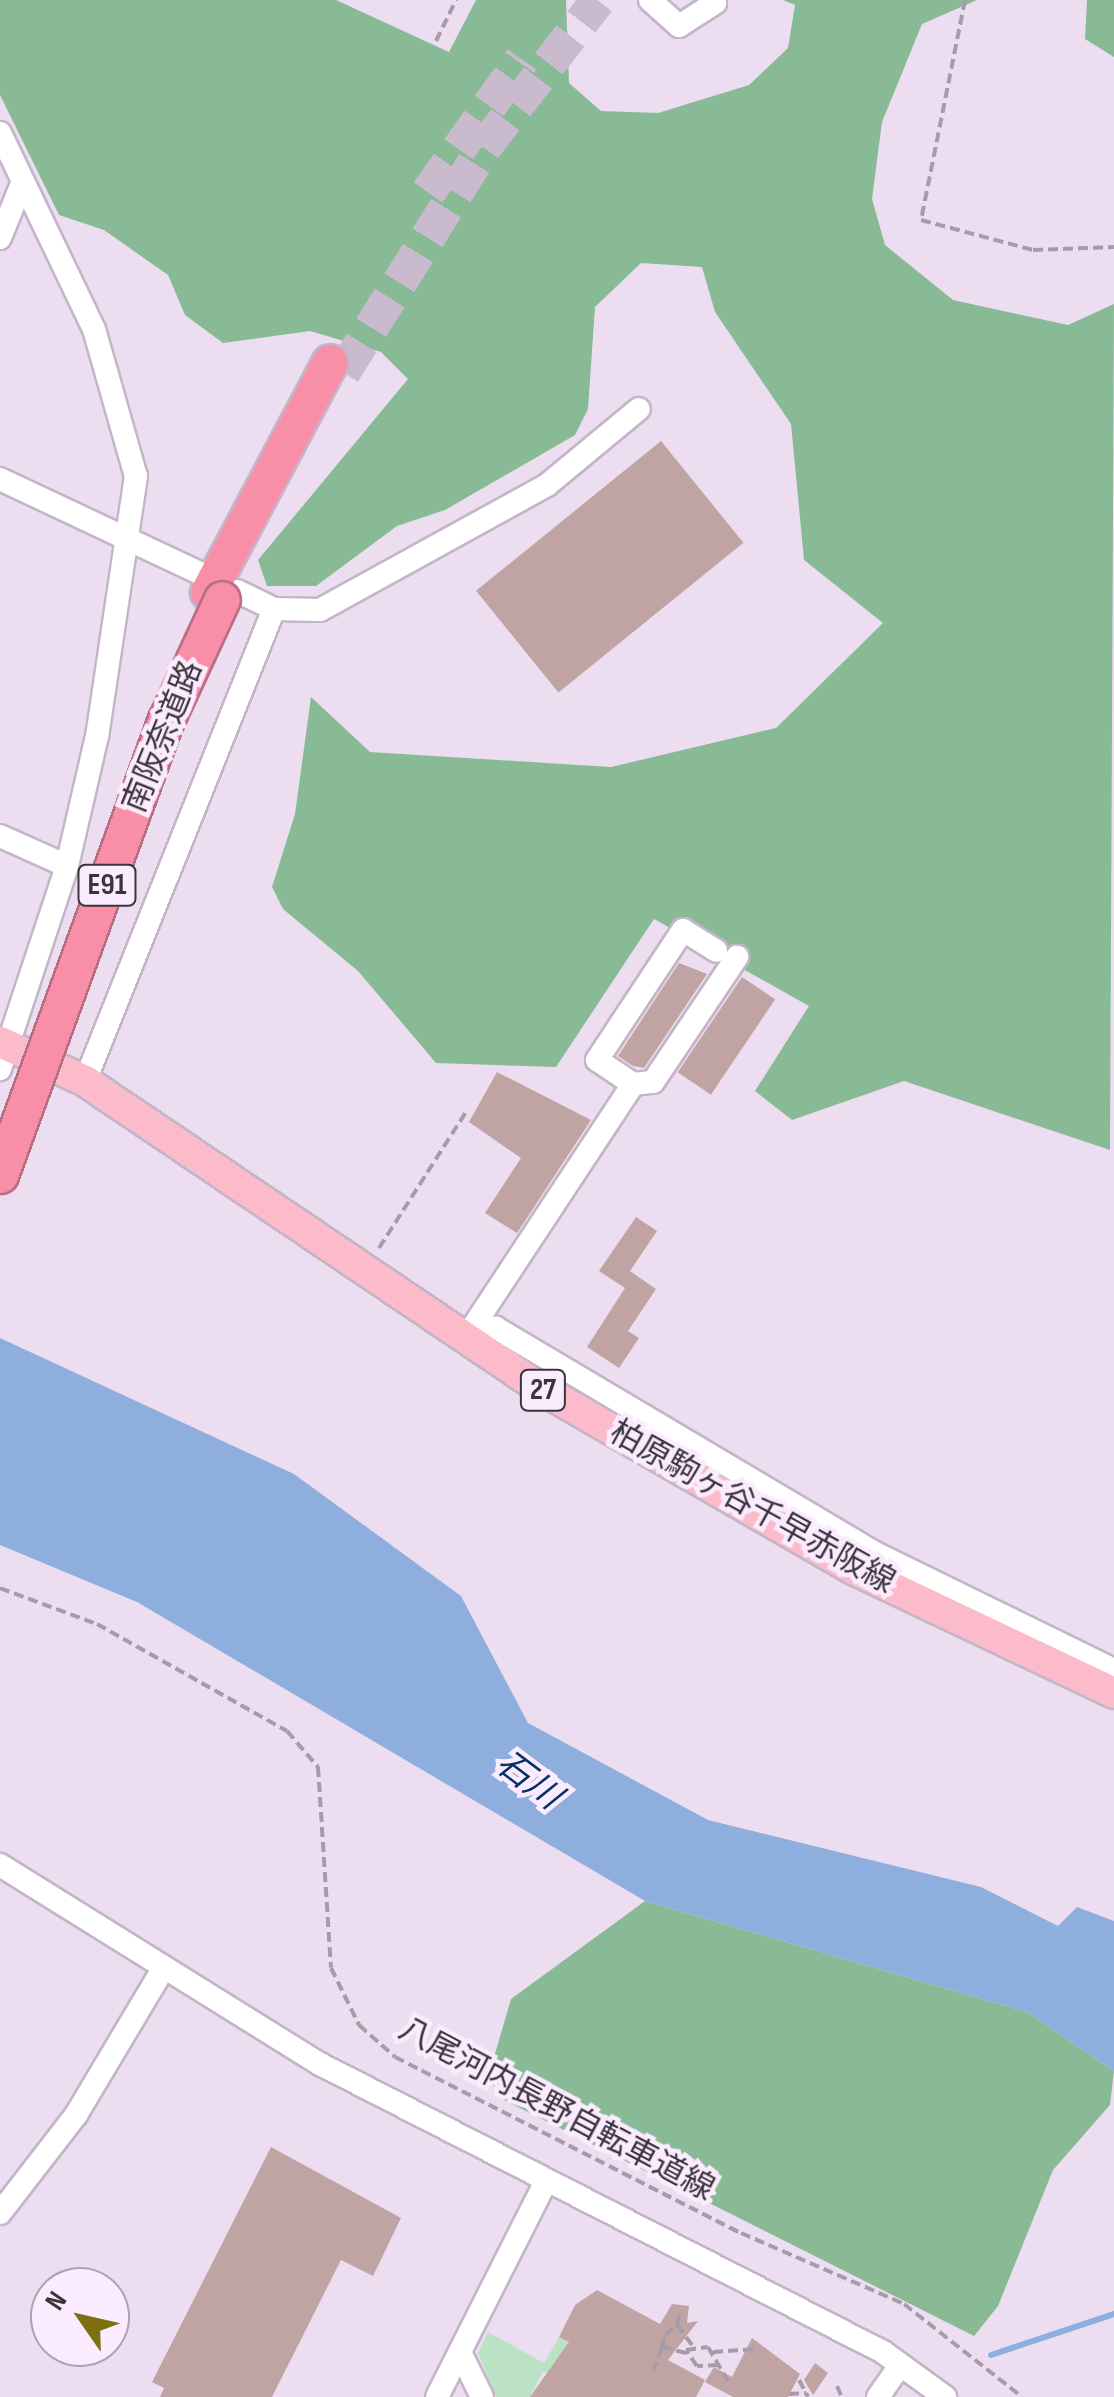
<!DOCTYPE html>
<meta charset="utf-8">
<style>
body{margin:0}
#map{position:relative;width:1114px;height:2397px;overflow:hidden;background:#edddf1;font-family:"Sofia Sans Condensed","Noto Sans JP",sans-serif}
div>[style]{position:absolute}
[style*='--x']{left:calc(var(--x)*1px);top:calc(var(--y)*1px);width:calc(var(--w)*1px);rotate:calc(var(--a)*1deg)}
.green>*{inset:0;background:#bbe2c4}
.forest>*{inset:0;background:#88bb95}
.water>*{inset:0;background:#8eafdd}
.stream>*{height:6px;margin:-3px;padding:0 3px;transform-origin:3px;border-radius:3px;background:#8eafdd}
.building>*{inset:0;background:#bfa4a3;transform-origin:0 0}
.highway-tunnel>*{height:35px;margin-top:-17.5px;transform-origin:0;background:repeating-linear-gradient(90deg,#c9bbcd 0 35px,transparent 0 53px)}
.path>*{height:4px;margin-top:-2px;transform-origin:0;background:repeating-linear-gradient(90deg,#a79baa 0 10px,transparent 0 15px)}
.roads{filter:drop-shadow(2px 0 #c4b5c8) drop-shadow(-2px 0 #c4b5c8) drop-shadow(0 2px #c4b5c8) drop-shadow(0 -2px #c4b5c8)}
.minor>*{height:22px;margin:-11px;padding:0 11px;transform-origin:11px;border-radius:11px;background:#fff}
.major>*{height:30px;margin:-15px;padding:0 15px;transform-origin:15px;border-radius:15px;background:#fbbbca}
.highway>*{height:35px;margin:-17.5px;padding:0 17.5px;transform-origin:17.5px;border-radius:17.5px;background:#f88ea7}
.bridges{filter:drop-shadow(2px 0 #b66e81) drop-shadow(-2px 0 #b66e81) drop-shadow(0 2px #b66e81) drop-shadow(0 -2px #b66e81)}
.highway-bridge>*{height:35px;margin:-17.5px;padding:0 17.5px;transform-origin:17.5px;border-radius:17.5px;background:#f88ea7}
span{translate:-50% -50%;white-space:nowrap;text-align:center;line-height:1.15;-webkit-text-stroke:9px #fbebfe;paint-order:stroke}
.shield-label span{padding:2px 8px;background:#fbebfe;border:2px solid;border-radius:8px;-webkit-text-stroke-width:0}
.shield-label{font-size:30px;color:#3a343b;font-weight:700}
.street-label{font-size:32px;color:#3a343b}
.water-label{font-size:35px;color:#063168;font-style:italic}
.north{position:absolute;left:30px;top:2267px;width:100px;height:100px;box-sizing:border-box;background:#fbebfe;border:2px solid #aea2b0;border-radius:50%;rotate:304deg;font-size:28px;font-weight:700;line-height:40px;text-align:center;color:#3a343b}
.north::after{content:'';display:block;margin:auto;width:35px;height:45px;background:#7d7010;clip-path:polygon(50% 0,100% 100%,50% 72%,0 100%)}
</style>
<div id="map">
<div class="green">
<i style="clip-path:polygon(488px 2332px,544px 2363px,559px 2337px,569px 2342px,556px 2378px,543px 2371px,530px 2397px,496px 2397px,478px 2353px)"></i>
</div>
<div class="forest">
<i style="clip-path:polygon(0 0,336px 0,449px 52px,476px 0,566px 0,569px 83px,601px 111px,658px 113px,749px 85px,788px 48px,795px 5px,783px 0,977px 0,922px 24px,882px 122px,872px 199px,885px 245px,953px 300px,1068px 325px,1114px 304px,1110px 1150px,904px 1081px,792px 1120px,755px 1091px,809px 1006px,654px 919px,556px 1067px,436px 1063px,358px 971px,283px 909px,272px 887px,295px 814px,311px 697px,370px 752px,611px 767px,776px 728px,883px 623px,804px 560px,791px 424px,715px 312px,702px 267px,641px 263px,595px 307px,588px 409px,575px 435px,445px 510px,397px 526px,316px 586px,267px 586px,258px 560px,408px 379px,381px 352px,310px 331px,223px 343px,185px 315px,168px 275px,104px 230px,59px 215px,0 95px)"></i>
<i style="clip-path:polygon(1087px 0,1114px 0,1114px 57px,1085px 39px)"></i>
<i style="clip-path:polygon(645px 1901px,1027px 2012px,1114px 2071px,1110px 2105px,1053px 2170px,998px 2306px,974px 2336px,504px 2100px,488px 2078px,511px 1999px)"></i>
</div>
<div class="water">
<i style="clip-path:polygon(0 1338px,294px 1474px,461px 1596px,528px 1723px,708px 1820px,981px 1887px,1058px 1926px,1077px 1907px,1114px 1921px,1114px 2071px,1027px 2012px,645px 1901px,137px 1602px,0 1545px)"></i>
</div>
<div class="stream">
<i style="--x:991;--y:2355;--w:130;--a:-18.4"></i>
</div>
<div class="building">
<i style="left:661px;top:441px;width:131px;height:238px;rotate:51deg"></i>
<i style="clip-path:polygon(679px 963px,707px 974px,644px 1068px,633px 1066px,618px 1056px)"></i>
<i style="left:742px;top:977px;width:40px;height:115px;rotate:34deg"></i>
<i style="clip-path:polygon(497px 1072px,591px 1120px,517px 1233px,485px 1213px,521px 1158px,469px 1122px)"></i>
<i style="clip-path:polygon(636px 1217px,657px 1231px,630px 1271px,656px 1289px,628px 1331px,639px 1338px,619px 1368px,587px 1347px,625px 1288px,599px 1271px)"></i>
<i style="clip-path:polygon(271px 2147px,401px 2218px,373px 2276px,341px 2260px,272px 2397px,160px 2397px,164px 2388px,152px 2382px)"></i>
<i style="clip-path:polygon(597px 2290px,660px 2324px,672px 2304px,689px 2306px,687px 2323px,698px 2321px,668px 2360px,705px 2380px,696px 2397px,530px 2397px,569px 2342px,559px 2337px,575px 2305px)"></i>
<i style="clip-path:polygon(752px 2338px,800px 2374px,788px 2397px,733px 2397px,705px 2382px,714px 2367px,732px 2377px)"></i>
<i style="clip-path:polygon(815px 2363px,828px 2373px,813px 2395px,804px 2380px)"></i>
</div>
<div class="highway-tunnel">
<i style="--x:428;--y:192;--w:163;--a:-54.7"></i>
<i style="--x:343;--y:372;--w:266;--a:-57.9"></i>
<i style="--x:484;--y:147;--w:186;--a:-52.2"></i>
</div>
<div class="path">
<i style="--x:965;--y:0;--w:224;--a:101.3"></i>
<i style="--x:921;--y:220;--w:116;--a:15"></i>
<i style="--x:1033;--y:250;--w:81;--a:-2.1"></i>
<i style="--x:436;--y:41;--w:46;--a:-64"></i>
<i style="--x:379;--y:1248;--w:165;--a:-57.4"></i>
<i style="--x:0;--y:1588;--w:103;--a:20.4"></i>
<i style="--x:97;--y:1624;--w:218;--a:29.4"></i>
<i style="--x:287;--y:1731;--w:48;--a:49.3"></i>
<i style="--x:318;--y:1767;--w:201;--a:86.3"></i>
<i style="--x:331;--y:1968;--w:64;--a:63.8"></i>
<i style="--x:359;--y:2025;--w:48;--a:41.6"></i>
<i style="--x:395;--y:2057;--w:388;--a:27"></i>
<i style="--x:741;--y:2233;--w:178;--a:23.5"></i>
<i style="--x:904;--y:2304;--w:150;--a:38.2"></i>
<i style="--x:677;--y:2325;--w:12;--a:-76"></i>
<i style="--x:713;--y:2352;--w:43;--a:-4"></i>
<i style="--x:686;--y:2353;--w:25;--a:-166"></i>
<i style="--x:662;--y:2347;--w:12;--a:-76"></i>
<i style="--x:665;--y:2335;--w:16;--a:-40"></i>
<i style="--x:677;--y:2325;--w:25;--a:53"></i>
<i style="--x:718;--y:2365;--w:21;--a:177"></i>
<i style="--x:697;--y:2366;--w:19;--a:-125"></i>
<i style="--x:686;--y:2350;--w:22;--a:-8"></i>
<i style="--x:708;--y:2347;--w:42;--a:59.7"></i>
<i style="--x:653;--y:2371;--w:26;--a:-69"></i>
<i style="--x:799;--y:2380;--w:19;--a:62"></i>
<i style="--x:837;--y:2386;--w:12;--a:66"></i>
<i style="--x:789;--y:2394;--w:17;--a:-3"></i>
</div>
<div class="roads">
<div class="minor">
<i style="--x:650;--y:0;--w:39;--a:42"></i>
<i style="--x:679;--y:26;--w:43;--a:-32.6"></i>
<i style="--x:0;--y:133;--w:217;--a:64.4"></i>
<i style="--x:94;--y:329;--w:153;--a:74.1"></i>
<i style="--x:136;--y:476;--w:263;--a:98.5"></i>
<i style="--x:97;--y:736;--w:133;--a:103"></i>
<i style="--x:67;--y:866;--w:214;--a:108.3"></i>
<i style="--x:0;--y:238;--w:61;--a:-68"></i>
<i style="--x:0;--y:479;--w:225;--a:25.2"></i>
<i style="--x:237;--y:591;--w:41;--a:25.9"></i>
<i style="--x:274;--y:609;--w:46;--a:1.2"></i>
<i style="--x:320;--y:610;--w:259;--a:-28.8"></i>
<i style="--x:547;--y:485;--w:119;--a:-39.6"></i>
<i style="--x:0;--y:836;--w:73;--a:24.1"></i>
<i style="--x:85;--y:1081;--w:508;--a:-68.18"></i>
<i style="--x:633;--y:1084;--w:20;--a:-6"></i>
<i style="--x:653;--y:1082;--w:151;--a:-56.1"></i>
<i style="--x:465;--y:1339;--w:305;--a:-56.6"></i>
<i style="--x:633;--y:1084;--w:43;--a:-146.3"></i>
<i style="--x:597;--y:1060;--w:156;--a:-56.5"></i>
<i style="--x:683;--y:930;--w:39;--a:32"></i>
<i style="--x:481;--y:1350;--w:27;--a:-56"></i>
<i style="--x:496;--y:1328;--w:443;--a:30.7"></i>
<i style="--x:877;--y:1554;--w:264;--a:26.1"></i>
<i style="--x:0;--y:1865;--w:377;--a:31.9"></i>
<i style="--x:320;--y:2064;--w:632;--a:27.09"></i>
<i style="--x:883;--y:2352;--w:77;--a:36"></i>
<i style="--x:0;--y:2213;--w:124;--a:-52.2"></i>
<i style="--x:76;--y:2115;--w:168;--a:-59.2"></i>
<i style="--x:460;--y:2352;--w:50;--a:63.9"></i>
<i style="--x:437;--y:2397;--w:242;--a:-63.2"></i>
<i style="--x:878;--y:2397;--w:39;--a:-55"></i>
</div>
<div class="major">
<i style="--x:0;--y:1042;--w:94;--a:24.6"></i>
<i style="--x:85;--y:1081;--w:552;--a:34.01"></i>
<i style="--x:543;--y:1390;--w:358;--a:30"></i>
<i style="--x:853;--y:1569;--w:289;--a:25.4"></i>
</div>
<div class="highway">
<i style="--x:208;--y:592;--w:260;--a:-62.1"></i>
</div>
</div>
<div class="bridges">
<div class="highway-bridge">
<i style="--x:0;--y:1175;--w:484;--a:-70"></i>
<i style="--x:166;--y:720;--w:133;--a:-65.2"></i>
</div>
</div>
<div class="shield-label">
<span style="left:107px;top:885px">E91</span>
<span style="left:543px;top:1390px">27</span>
</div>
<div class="street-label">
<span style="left:164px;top:737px;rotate:-68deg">南阪奈道路</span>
<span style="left:752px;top:1508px;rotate:29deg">柏原駒ヶ谷千早赤阪線</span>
<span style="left:556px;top:2110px;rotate:28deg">八尾河内長野自転車道線</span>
</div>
<div class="water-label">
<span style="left:528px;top:1781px;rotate:37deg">石川</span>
</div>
<div class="north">N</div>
</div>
